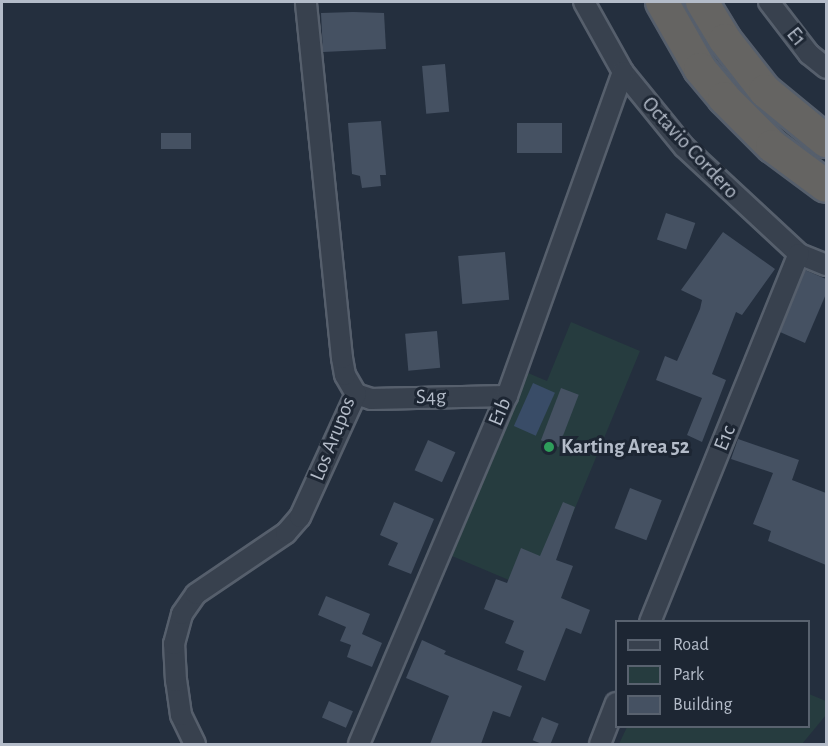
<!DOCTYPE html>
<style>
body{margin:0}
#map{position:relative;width:828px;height:746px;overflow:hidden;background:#242f3e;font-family:"Alegreya Sans",sans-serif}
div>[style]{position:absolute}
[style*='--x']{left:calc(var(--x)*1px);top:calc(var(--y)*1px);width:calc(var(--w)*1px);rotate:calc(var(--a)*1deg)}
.green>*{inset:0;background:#263c3f}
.water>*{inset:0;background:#394c67;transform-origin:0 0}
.building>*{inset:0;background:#455162;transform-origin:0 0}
.roads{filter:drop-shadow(2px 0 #565f6c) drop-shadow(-2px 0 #565f6c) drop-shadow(0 2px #565f6c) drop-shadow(0 -2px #565f6c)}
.minor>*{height:20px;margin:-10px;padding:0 10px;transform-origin:10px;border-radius:10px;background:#38414e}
.trunk>*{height:32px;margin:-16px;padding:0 16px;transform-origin:16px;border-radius:16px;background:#656462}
.dots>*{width:16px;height:16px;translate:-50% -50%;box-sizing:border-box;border:3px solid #1d2633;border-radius:50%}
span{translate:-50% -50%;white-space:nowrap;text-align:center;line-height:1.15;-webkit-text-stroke:6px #1d2633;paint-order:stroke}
.street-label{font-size:21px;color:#b4bcc9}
.poi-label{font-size:21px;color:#b4bcc9;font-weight:700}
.left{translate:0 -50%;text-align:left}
.frame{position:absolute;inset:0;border:3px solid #b4bcc9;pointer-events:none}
.legend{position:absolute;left:615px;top:620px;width:195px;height:108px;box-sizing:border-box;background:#1d2633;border:2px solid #59626f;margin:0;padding:8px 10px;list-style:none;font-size:18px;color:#b4bcc9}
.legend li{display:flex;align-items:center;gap:12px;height:30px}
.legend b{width:30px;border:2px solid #59626f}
</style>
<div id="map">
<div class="green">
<i style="clip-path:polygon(571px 322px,640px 351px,540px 593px,452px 556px,528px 373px,547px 381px)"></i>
<i style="clip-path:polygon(809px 694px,826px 701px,826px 715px,802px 744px,619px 744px,627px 727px,808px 726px)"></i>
</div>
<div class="water">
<i style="left:533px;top:383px;width:24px;height:47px;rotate:24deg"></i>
</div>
<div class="building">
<i style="clip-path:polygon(353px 12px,384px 13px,386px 49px,323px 52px,321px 13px)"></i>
<i style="left:445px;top:64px;width:48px;height:23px;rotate:85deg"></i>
<i style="clip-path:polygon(381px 121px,386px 175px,380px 175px,381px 186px,362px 188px,360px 176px,352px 174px,348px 123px)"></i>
<i style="left:517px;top:123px;width:45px;height:30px"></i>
<i style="left:191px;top:133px;width:16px;height:30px;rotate:90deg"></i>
<i style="left:666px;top:213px;width:31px;height:28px;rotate:19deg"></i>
<i style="clip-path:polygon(723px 232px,775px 269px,742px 315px,736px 312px,712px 374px,726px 380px,702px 442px,687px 435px,702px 398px,656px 380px,665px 356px,677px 361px,700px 309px,702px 300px,681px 290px)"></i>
<i style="left:505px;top:252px;width:48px;height:47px;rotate:85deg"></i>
<i style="clip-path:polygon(805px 270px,826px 279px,826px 294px,805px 343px,780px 332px)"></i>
<i style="left:437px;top:331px;width:37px;height:32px;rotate:85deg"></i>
<i style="left:561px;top:388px;width:19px;height:56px;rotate:21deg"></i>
<i style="clip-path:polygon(738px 439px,799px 460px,792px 480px,826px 493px,826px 565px,768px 541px,771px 531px,753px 524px,773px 473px,731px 459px)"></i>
<i style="left:428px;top:440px;width:30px;height:33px;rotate:24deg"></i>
<i style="left:630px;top:488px;width:34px;height:43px;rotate:21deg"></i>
<i style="clip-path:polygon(394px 502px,434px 519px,411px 574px,388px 565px,398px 543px,380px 535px)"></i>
<i style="clip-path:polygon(563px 502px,575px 507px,556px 560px,573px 566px,561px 598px,590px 610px,581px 634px,566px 628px,545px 681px,517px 670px,524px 651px,505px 643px,514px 621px,484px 609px,496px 579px,507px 583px,521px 548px,540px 556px)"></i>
<i style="clip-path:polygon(326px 596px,370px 614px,362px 634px,382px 643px,372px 667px,347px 657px,351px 645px,340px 641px,346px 627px,318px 615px)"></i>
<i style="clip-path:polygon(422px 640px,446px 651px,444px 654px,522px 686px,510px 717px,493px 711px,481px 744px,430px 744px,449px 696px,406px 678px)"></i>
<i style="left:329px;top:701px;width:26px;height:18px;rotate:23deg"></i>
<i style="left:542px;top:717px;width:18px;height:25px;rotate:22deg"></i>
</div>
<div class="roads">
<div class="minor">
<i style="--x:584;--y:2;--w:80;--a:60.9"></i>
<i style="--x:623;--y:72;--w:97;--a:50.9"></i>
<i style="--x:684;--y:147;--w:157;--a:42.9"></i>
<i style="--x:799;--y:254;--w:29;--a:22"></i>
<i style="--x:769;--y:2;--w:66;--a:52.4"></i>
<i style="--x:809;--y:54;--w:22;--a:39"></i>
<i style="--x:356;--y:394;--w:16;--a:18"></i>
<i style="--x:371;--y:399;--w:136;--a:-1.3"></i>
<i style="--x:650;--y:622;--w:397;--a:-68"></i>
<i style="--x:195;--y:744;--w:32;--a:-116"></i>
<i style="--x:181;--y:715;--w:34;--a:-98"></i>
<i style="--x:176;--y:681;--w:37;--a:-93"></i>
<i style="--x:174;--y:644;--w:31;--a:-75"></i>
<i style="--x:182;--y:614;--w:24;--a:-55"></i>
<i style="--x:196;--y:594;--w:109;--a:-34.1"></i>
<i style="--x:286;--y:533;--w:21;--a:-49"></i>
<i style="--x:300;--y:517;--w:135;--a:-65.5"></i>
<i style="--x:356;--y:394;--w:22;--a:-120"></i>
<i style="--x:345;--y:375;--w:17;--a:-100"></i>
<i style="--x:342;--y:358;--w:358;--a:-95.8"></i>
<i style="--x:359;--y:744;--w:378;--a:-67"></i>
<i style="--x:507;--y:396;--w:344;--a:-70.3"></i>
<i style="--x:600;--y:744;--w:44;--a:-68.7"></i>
</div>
<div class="trunk">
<i style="--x:662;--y:2;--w:77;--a:60.4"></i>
<i style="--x:700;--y:69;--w:38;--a:50"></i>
<i style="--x:724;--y:98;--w:68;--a:45"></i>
<i style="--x:772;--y:146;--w:67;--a:36.5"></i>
<i style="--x:702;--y:2;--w:44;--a:58.8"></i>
<i style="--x:725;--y:40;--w:65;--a:51.9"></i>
<i style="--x:765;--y:91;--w:79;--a:39.3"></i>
</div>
</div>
<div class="dots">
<i style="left:549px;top:447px;background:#2e9e5b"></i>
</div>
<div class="street-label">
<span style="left:796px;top:37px;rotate:51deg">E1</span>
<span style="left:690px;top:148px;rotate:47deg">Octavio Cordero</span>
<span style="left:431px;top:397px;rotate:-1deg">S4g</span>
<span style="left:500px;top:412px;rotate:-67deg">E1b</span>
<span style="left:725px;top:438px;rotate:-68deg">E1c</span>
<span style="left:333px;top:439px;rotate:-68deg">Los Arupos</span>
</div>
<div class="poi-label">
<span class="left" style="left:561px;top:447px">Karting Area 52</span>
</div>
<div class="frame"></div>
<ul class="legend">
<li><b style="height:8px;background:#38414e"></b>Road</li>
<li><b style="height:16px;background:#263c3f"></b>Park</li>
<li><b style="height:16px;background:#455162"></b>Building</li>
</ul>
</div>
